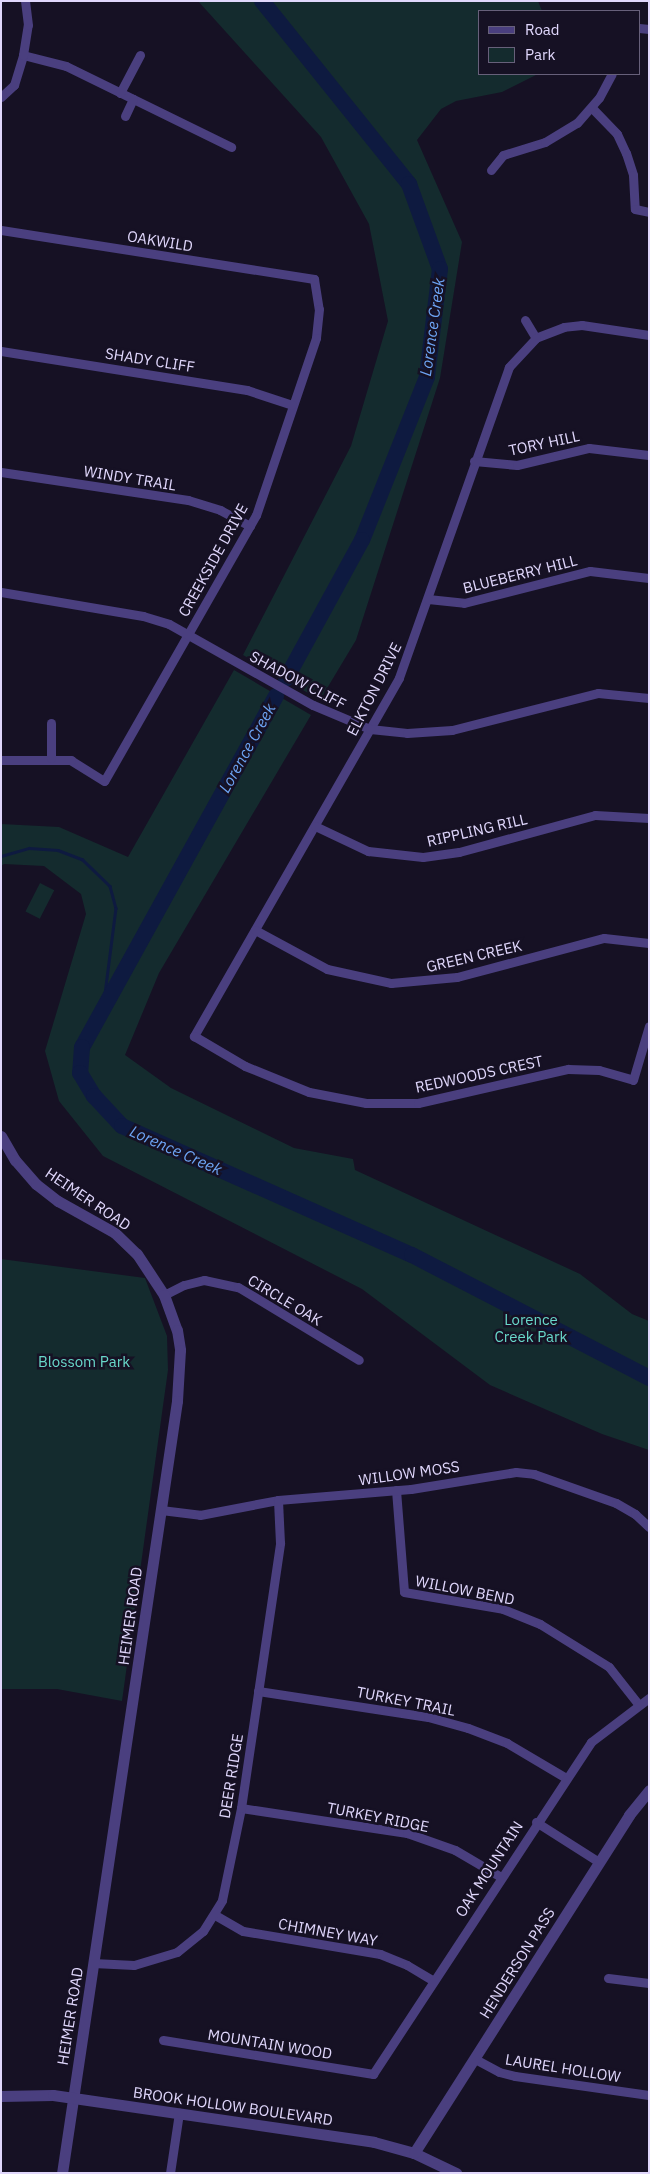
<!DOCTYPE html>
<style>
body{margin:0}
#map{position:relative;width:650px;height:2174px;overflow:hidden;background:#161124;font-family:"IBM Plex Sans",sans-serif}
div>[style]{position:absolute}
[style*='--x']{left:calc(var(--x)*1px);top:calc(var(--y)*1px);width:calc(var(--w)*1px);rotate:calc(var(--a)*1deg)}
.green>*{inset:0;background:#142b2e;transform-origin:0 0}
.stream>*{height:2.5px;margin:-1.25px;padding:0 1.25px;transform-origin:1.25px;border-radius:1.25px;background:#0e1a40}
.river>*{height:16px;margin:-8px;padding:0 8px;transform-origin:8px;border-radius:8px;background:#0e1a40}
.minor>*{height:9px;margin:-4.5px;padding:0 4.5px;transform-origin:4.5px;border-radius:4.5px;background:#4a3f7f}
.tertiary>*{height:11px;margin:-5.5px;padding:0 5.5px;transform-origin:5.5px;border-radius:5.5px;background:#4a3f7f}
span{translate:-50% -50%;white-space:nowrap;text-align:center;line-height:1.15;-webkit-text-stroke:5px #161124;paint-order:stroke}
.street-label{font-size:15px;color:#e0d7fc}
.park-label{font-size:15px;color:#68d7c9}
.water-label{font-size:16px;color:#6da4f4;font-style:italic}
.frame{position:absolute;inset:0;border:2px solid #e0d7fc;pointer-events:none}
.legend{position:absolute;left:478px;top:10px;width:162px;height:65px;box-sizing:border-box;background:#161124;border:1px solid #67607a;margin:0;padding:6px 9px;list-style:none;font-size:15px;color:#e0d7fc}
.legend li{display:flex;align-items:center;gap:10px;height:25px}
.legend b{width:25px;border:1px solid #67607a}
</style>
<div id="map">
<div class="green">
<i style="clip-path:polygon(198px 1px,538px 1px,542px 11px,479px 11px,479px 74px,538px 74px,502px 92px,456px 101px,441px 109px,417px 140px,462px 242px,440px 378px,356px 640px,320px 700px,243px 655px,351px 446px,388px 321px,369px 224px,321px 137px)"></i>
<i style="clip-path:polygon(234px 670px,311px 715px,159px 973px,125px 1055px,171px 1088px,294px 1148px,353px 1159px,355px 1170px,580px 1274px,632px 1314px,649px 1321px,649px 1450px,602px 1434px,490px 1385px,362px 1289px,103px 1156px,59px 1101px,45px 1051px,86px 914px,81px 894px,44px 866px,4px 864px,1px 866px,1px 824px,59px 827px,128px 857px)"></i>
<i style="left:40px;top:883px;width:16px;height:32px;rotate:27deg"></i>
<i style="clip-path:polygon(1px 1259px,145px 1278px,167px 1336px,168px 1370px,122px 1701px,57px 1689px,1px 1689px)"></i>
</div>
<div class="stream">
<i style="--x:1;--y:856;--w:29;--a:-16"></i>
<i style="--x:29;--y:848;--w:29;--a:4"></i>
<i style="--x:58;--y:850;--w:26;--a:21"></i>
<i style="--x:82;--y:859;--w:39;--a:44"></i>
<i style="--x:110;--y:886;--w:23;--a:75"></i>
<i style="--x:116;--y:908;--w:103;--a:97.3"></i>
</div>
<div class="river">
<i style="--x:262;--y:1;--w:235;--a:51.2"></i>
<i style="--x:409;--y:184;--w:90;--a:70"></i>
<i style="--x:440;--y:269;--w:109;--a:96.9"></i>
<i style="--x:427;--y:377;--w:175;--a:111.7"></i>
<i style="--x:362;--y:540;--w:158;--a:118.7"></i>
<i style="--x:276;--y:696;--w:401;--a:118.9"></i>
<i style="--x:82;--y:1047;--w:26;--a:94"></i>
<i style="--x:80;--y:1073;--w:27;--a:59"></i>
<i style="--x:94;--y:1096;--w:41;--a:47"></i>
<i style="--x:122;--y:1126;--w:317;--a:24"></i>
<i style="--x:412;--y:1255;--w:267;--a:27.4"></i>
</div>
<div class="minor">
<i style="--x:639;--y:28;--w:10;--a:6"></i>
<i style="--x:23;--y:55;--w:44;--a:14.3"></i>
<i style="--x:66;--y:66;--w:184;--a:26.1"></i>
<i style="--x:120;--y:93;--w:43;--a:-62.2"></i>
<i style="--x:1;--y:97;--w:18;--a:-43"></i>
<i style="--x:14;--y:85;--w:31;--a:-73"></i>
<i style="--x:23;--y:55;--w:30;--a:-81"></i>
<i style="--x:28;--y:25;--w:24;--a:-97"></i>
<i style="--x:592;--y:108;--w:36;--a:46"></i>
<i style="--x:617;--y:134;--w:21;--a:65"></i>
<i style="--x:626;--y:153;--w:23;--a:72"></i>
<i style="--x:633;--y:175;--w:34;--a:87"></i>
<i style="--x:635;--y:209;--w:14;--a:12"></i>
<i style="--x:125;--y:116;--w:19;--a:-65"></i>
<i style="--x:491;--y:170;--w:19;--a:-51"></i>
<i style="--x:503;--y:155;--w:44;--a:-17.2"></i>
<i style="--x:545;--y:142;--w:37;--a:-31"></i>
<i style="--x:577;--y:123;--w:33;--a:-49"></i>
<i style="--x:599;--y:98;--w:27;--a:-62"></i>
<i style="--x:1;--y:230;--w:317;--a:8.9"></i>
<i style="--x:314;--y:279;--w:30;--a:81"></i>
<i style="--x:319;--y:309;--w:29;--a:96"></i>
<i style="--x:316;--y:338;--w:187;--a:108.7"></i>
<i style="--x:256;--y:515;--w:306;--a:119.7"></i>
<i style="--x:104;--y:781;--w:39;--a:-148"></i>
<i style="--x:71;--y:760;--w:70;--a:180"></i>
<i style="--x:525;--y:320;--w:21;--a:59"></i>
<i style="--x:649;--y:335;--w:68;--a:-171.5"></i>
<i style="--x:582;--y:325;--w:18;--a:174"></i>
<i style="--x:564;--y:327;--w:30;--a:159"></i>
<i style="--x:536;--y:338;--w:40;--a:133"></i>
<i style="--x:509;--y:367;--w:330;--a:109.5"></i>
<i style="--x:399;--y:678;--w:413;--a:119.8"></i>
<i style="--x:194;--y:1036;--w:59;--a:30.5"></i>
<i style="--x:245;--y:1066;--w:69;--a:22.1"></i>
<i style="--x:309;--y:1092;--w:58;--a:10.9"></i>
<i style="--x:366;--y:1103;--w:52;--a:0"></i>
<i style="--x:418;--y:1103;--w:154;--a:-12.8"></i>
<i style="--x:568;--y:1069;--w:31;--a:2"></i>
<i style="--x:599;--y:1070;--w:35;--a:16"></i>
<i style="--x:633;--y:1080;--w:56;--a:-73.5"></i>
<i style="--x:1;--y:351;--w:249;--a:9"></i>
<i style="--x:247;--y:390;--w:47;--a:18.4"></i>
<i style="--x:474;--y:461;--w:43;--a:5.3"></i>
<i style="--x:517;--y:465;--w:74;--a:-13.3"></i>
<i style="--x:589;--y:448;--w:60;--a:6.7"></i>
<i style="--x:1;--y:472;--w:189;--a:8.5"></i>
<i style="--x:188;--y:500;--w:34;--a:17"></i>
<i style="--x:220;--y:510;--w:34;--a:28"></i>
<i style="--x:1;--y:592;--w:144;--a:9.6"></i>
<i style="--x:143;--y:616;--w:27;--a:17"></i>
<i style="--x:169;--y:624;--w:165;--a:29.4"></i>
<i style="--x:313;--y:705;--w:62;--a:22.8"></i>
<i style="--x:370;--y:729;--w:37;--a:6"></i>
<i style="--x:407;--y:733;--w:45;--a:-3.8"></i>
<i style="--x:452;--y:730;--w:151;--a:-14.2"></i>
<i style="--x:598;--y:693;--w:51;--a:5.6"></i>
<i style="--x:428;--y:599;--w:36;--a:6"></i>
<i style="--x:464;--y:603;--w:130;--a:-14.3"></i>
<i style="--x:590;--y:571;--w:59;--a:6.8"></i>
<i style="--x:51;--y:758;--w:35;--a:-90"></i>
<i style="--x:315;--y:826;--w:59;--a:25.3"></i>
<i style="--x:368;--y:851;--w:55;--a:6.2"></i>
<i style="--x:423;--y:857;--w:36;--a:-8"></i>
<i style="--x:459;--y:852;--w:141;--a:-15.2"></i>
<i style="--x:595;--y:815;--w:54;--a:3.2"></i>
<i style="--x:255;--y:930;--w:82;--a:28.4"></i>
<i style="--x:327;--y:969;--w:66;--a:12.3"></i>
<i style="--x:391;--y:983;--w:66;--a:-5.2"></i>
<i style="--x:457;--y:977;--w:152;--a:-14.9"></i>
<i style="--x:604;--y:938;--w:45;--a:6.3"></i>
<i style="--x:164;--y:1295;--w:22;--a:-27"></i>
<i style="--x:184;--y:1285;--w:21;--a:-14"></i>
<i style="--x:204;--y:1280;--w:35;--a:12"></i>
<i style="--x:238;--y:1287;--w:141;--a:31.1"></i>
<i style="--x:396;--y:1490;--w:102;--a:85.5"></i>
<i style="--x:404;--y:1592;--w:100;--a:9.7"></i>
<i style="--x:503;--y:1609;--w:40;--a:22"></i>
<i style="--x:540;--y:1624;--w:81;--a:31.9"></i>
<i style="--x:609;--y:1667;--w:48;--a:51.7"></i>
<i style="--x:161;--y:1510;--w:39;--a:7"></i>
<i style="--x:200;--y:1515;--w:79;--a:-10.9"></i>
<i style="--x:278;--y:1500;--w:133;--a:-4.7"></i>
<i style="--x:411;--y:1489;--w:106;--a:-9.2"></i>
<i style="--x:516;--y:1472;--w:18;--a:6"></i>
<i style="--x:534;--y:1474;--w:87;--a:19.5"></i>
<i style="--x:616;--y:1503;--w:22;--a:30"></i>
<i style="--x:635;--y:1514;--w:19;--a:43"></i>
<i style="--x:258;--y:1691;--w:172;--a:8.7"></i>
<i style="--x:428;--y:1717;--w:41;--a:15.4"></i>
<i style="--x:468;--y:1728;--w:42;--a:21"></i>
<i style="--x:507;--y:1743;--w:69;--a:30.7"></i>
<i style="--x:241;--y:1808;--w:168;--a:8.6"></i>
<i style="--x:407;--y:1833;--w:51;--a:19.5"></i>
<i style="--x:455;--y:1850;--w:53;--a:30.4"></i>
<i style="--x:536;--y:1822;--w:75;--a:32.4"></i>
<i style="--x:215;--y:1915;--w:32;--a:30"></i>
<i style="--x:243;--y:1931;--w:139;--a:9.5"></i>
<i style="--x:380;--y:1954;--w:29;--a:22"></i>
<i style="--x:407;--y:1965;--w:31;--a:31"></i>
<i style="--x:93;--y:1963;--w:41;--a:2.8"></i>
<i style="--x:134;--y:1965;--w:45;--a:-16.8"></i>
<i style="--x:177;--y:1952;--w:33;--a:-39"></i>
<i style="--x:203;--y:1931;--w:36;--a:-58"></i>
<i style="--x:222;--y:1900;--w:94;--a:-78.3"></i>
<i style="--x:241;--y:1808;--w:268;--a:-81.6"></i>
<i style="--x:280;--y:1543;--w:43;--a:-92.7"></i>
<i style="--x:608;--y:1978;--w:41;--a:7"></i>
<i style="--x:163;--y:2040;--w:213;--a:9.2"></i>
<i style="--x:373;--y:2074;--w:397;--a:-56.7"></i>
<i style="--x:591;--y:1742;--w:73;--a:-37.2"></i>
<i style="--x:475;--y:2059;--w:27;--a:28"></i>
<i style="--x:499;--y:2072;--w:16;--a:14"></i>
<i style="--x:515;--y:2076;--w:135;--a:8.1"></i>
<i style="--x:170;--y:2173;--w:61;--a:-81.5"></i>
</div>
<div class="tertiary">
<i style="--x:1;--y:1136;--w:28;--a:60"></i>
<i style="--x:15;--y:1160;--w:32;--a:49"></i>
<i style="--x:36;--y:1184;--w:28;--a:38"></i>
<i style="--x:58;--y:1201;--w:65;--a:29.3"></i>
<i style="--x:115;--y:1233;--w:30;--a:44"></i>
<i style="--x:137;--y:1254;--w:49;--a:56.6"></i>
<i style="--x:164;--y:1295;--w:37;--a:70"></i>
<i style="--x:177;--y:1330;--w:20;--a:81"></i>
<i style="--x:180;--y:1350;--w:51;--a:93.4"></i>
<i style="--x:177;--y:1401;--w:781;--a:98.47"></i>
<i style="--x:1;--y:2096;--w:52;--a:-1.1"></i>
<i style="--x:53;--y:2095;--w:324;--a:8.3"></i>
<i style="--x:374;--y:2142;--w:41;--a:15.4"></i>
<i style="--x:414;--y:2153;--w:47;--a:25.5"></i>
<i style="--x:414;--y:2153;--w:401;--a:-57.5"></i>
<i style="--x:629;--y:1815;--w:32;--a:-51"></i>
</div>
<div class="street-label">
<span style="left:160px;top:241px;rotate:9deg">OAKWILD</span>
<span style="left:150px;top:360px;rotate:9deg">SHADY CLIFF</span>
<span style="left:544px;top:443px;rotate:-12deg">TORY HILL</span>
<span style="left:130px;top:478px;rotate:9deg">WINDY TRAIL</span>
<span style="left:213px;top:560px;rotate:-61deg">CREEKSIDE DRIVE</span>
<span style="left:520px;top:574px;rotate:-14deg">BLUEBERRY HILL</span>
<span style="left:298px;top:680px;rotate:28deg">SHADOW CLIFF</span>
<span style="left:374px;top:689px;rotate:-63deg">ELKTON DRIVE</span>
<span style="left:477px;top:830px;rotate:-13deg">RIPPLING RILL</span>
<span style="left:474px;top:956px;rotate:-13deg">GREEN CREEK</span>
<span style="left:479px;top:1074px;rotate:-12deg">REDWOODS CREST</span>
<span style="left:88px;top:1199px;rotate:34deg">HEIMER ROAD</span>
<span style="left:285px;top:1300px;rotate:31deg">CIRCLE OAK</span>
<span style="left:409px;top:1473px;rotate:-8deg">WILLOW MOSS</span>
<span style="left:465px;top:1590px;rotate:11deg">WILLOW BEND</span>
<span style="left:130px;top:1616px;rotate:-82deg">HEIMER ROAD</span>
<span style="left:406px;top:1701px;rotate:11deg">TURKEY TRAIL</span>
<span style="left:231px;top:1776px;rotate:-81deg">DEER RIDGE</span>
<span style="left:378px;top:1817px;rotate:11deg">TURKEY RIDGE</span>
<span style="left:489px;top:1869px;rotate:-57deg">OAK MOUNTAIN</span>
<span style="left:328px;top:1932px;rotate:10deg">CHIMNEY WAY</span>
<span style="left:517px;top:1963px;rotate:-58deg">HENDERSON PASS</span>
<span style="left:70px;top:2016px;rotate:-81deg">HEIMER ROAD</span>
<span style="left:270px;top:2044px;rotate:9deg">MOUNTAIN WOOD</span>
<span style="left:563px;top:2068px;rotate:9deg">LAUREL HOLLOW</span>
<span style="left:233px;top:2106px;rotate:8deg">BROOK HOLLOW BOULEVARD</span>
</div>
<div class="park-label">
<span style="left:531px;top:1328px">Lorence<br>Creek Park</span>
<span style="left:84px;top:1362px">Blossom Park</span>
</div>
<div class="water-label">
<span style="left:432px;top:327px;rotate:-82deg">Lorence Creek</span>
<span style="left:247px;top:748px;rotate:-61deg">Lorence Creek</span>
<span style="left:176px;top:1150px;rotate:24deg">Lorence Creek</span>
</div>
<div class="frame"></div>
<ul class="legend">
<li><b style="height:6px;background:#4a3f7f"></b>Road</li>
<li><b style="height:14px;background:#142b2e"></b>Park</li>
</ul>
</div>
